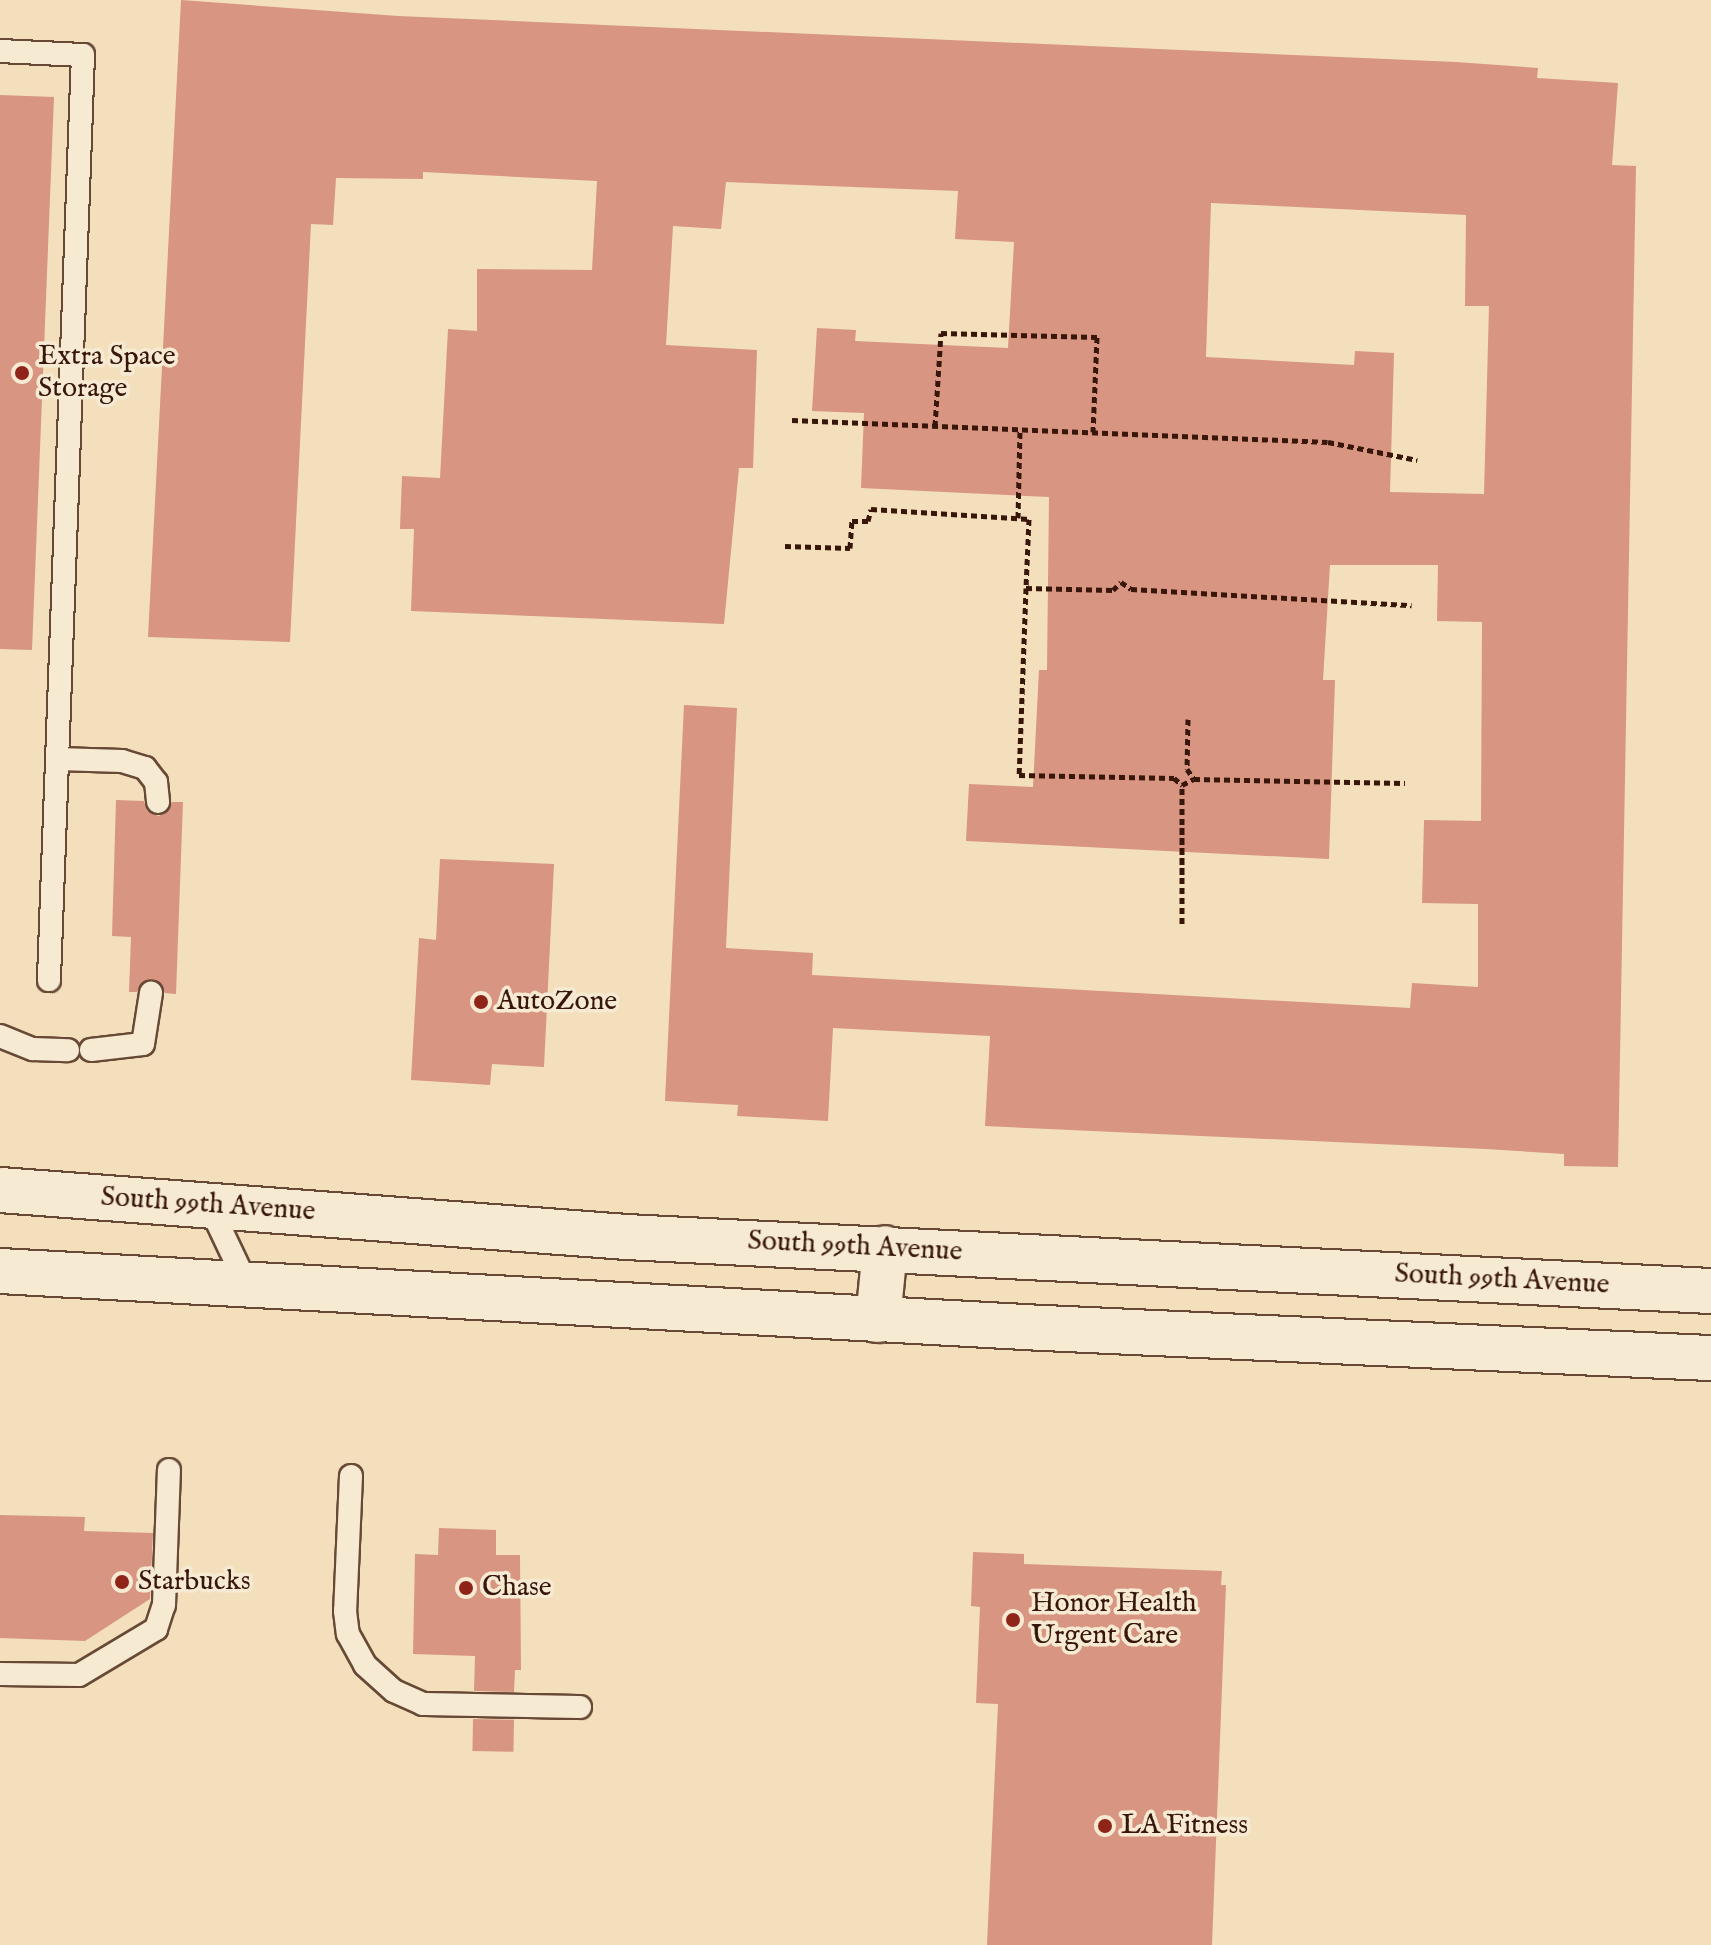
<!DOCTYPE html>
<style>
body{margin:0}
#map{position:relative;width:1711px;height:1945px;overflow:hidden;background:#f3dfbb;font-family:"IM FELL English",serif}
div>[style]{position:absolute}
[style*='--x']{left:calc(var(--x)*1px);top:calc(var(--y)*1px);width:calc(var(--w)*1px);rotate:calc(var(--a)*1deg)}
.building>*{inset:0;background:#d79582;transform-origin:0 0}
.path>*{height:5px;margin-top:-2.5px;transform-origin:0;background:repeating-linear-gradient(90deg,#38170a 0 6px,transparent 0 10px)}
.roads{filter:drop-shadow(2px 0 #674936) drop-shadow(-2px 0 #674936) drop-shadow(0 2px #674936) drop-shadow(0 -2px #674936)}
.lane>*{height:22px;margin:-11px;padding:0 11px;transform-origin:11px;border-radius:11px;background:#f7ead3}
.secondary>*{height:44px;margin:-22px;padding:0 22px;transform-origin:22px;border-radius:22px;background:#f7ead3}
.dots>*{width:22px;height:22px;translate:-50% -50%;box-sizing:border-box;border:4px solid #f7ead3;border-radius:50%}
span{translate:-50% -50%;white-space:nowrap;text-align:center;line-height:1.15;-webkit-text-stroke:7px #f7ead3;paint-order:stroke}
.poi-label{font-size:28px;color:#38170a}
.left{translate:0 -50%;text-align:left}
.street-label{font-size:28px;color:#38170a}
</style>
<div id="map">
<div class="building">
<i style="clip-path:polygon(evenodd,181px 0,398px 16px,1456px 62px,1538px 68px,1537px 78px,1618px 83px,1612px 165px,1636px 166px,1618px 1167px,1564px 1166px,1564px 1154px,1486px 1149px,985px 1126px,990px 1036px,833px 1028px,828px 1121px,737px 1116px,738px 1105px,665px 1101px,684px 705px,737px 708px,726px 948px,813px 953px,812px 975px,1410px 1008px,1412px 983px,1478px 987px,1478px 904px,1422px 903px,1424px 820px,1481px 821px,1482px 622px,1437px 621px,1438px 565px,1330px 565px,1323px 680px,1335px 680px,1329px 859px,966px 841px,969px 784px,1033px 787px,1039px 670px,1047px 670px,1049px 497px,861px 488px,864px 413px,812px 411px,817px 328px,856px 330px,855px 341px,1008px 348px,1014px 242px,955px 239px,958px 191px,726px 182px,721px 229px,673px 226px,666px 345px,757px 350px,753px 468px,739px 468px,724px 624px,411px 611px,414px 529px,400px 529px,402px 476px,440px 478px,448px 329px,477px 331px,477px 269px,592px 270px,597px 181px,423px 172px,423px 179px,336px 178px,333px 225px,311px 224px,290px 642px,148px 637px,181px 0,1211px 203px,1466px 215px,1465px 306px,1489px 306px,1484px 494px,1390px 492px,1394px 353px,1355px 351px,1354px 365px,1206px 357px,1211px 203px)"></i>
<i style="clip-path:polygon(0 95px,54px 97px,32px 650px,0 649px)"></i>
<i style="clip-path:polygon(116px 800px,144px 801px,147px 811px,159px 816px,172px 802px,183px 802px,176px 994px,165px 993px,152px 979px,141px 984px,137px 992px,129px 992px,131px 937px,112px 936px)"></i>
<i style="clip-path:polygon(440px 859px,554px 864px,544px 1067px,492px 1064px,490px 1085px,411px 1080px,419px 938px,436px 940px)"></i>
<i style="clip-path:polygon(0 1515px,85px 1517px,84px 1531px,153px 1533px,150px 1599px,85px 1641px,0 1638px)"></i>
<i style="clip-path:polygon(439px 1528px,496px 1530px,496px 1555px,520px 1555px,521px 1670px,515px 1670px,514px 1692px,474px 1691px,475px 1656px,413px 1654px,415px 1554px,438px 1555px)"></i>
<i style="clip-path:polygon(973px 1552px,1024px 1554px,1024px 1564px,1222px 1571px,1221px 1585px,1226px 1585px,1212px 1945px,987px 1945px,998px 1704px,976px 1703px,980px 1607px,971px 1606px)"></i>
<i style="left:473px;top:1719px;width:41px;height:32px;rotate:1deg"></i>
</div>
<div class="path">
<i style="--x:792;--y:420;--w:536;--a:2.35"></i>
<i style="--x:1328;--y:442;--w:91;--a:11.4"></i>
<i style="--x:935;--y:426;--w:93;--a:-86.3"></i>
<i style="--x:941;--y:333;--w:156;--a:1.5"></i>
<i style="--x:1097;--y:337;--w:95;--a:92.4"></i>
<i style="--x:1018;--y:518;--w:89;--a:-88.7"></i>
<i style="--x:785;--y:546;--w:65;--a:1.8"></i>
<i style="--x:850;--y:548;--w:27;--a:-86"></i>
<i style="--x:852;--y:521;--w:16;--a:0"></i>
<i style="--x:868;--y:521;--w:12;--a:-76"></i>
<i style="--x:871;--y:509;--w:158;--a:3.6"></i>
<i style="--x:1029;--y:519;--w:69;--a:92.5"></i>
<i style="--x:1026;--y:588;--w:87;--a:1.3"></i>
<i style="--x:1113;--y:590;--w:11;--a:-45"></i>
<i style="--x:1121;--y:582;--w:12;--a:35"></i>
<i style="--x:1131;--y:589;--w:281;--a:3.3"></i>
<i style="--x:1026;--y:588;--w:187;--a:92.1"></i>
<i style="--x:1019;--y:775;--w:155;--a:1.1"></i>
<i style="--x:1174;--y:778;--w:11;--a:41"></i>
<i style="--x:1182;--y:785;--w:13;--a:-27"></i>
<i style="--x:1194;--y:779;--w:211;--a:1.1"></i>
<i style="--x:1188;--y:719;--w:50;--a:91.1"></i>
<i style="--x:1187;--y:769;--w:12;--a:55"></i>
<i style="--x:1182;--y:924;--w:139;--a:-90"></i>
</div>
<div class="roads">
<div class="lane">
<i style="--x:0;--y:51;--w:83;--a:2.8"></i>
<i style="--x:83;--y:55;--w:926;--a:92.11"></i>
<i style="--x:58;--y:759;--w:64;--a:1.8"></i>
<i style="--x:122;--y:761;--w:24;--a:17"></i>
<i style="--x:145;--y:768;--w:18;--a:52"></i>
<i style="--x:156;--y:782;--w:20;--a:84"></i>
<i style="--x:0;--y:1036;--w:35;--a:22"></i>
<i style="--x:33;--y:1049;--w:35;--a:2"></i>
<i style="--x:91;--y:1050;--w:52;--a:-6.6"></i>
<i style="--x:143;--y:1044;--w:52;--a:-81.1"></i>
<i style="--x:209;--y:1205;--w:89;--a:64.6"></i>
<i style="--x:351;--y:1476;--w:135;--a:92.5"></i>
<i style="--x:345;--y:1611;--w:23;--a:83"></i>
<i style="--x:348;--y:1634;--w:35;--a:61"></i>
<i style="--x:365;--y:1665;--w:39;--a:42"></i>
<i style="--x:394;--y:1691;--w:32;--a:24"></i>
<i style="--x:423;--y:1704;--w:157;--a:1.1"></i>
<i style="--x:0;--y:1674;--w:79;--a:0.7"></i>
<i style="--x:79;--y:1675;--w:90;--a:-30.9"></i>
<i style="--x:156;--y:1629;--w:25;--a:-72"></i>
<i style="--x:164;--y:1605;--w:135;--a:-87.9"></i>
</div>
<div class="secondary">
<i style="--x:0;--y:1190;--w:628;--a:4.29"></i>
<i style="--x:626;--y:1237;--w:1086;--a:2.85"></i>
<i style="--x:0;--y:1271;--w:1046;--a:3.13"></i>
<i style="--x:1044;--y:1328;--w:668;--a:2.58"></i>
<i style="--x:878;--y:1320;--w:72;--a:-84.4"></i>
</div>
</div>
<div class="dots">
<i style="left:22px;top:373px;background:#8f2418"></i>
<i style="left:481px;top:1002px;background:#8f2418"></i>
<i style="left:122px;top:1582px;background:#8f2418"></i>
<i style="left:466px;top:1588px;background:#8f2418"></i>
<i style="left:1013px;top:1620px;background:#8f2418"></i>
<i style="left:1105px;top:1826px;background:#8f2418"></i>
</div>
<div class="poi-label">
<span class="left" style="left:38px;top:373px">Extra Space<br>Storage</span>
<span class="left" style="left:497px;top:1002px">AutoZone</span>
<span class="left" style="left:138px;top:1582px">Starbucks</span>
<span class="left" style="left:482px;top:1588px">Chase</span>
<span class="left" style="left:1031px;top:1620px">Honor Health<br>Urgent Care</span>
<span class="left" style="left:1121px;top:1826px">LA Fitness</span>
</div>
<div class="street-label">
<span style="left:208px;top:1205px;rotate:4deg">South 99th Avenue</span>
<span style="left:855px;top:1247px;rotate:3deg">South 99th Avenue</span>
<span style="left:1502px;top:1280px;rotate:3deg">South 99th Avenue</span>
</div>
</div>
